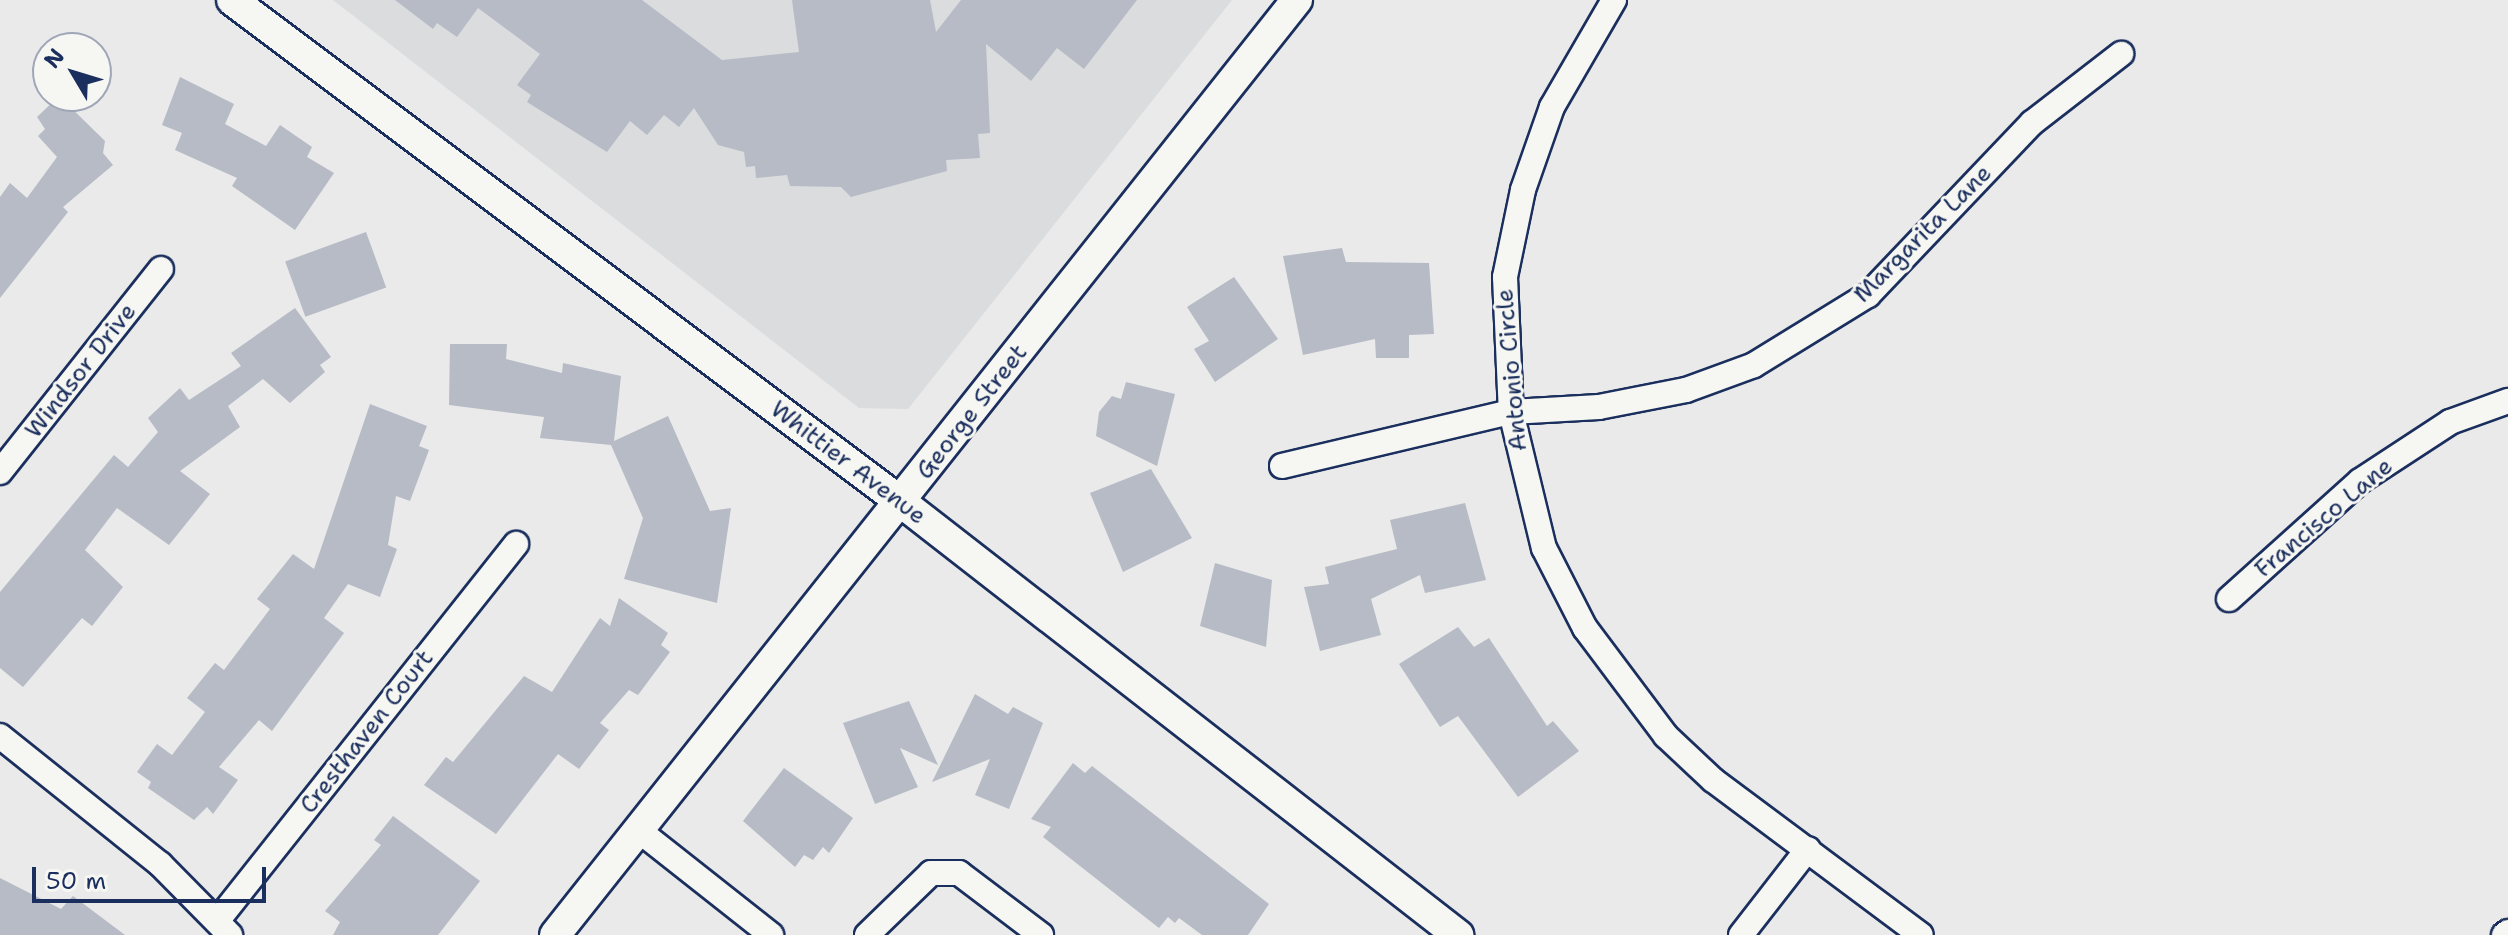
<!DOCTYPE html>
<style>
body{margin:0}
#map{position:relative;width:2508px;height:935px;overflow:hidden;background:#e9eae9;font-family:"Shantell Sans",sans-serif}
div>[style]{position:absolute}
[style*='--x']{left:calc(var(--x)*1px);top:calc(var(--y)*1px);width:calc(var(--w)*1px);rotate:calc(var(--a)*1deg)}
.built>*{inset:0;background:#dadcde}
.building>*{inset:0;background:#b6bbc6;transform-origin:0 0}
.roads{filter:drop-shadow(2px 0 #1b2f5e) drop-shadow(-2px 0 #1b2f5e) drop-shadow(0 2px #1b2f5e) drop-shadow(0 -2px #1b2f5e)}
.minor>*{height:24px;margin:-12px;padding:0 12px;transform-origin:12px;border-radius:12px;background:#f6f6f2}
.tertiary>*{height:30px;margin:-15px;padding:0 15px;transform-origin:15px;border-radius:15px;background:#f6f6f2}
span{translate:-50% -50%;white-space:nowrap;text-align:center;line-height:1.15;-webkit-text-stroke:6px #f6f6f2;paint-order:stroke}
.street-label{font-size:24px;color:#1b2f5e}
.north{position:absolute;left:32px;top:32px;width:80px;height:80px;box-sizing:border-box;background:#f6f6f2;border:2px solid #9ea6b7;border-radius:50%;rotate:308deg;font-size:22px;font-weight:700;line-height:32px;text-align:center;color:#1b2f5e}
.north::after{content:'';display:block;margin:auto;width:28px;height:36px;background:#1b2f5e;clip-path:polygon(50% 0,100% 100%,50% 72%,0 100%)}
.scale{position:absolute;left:32px;top:867px;width:234px;height:36px;box-sizing:border-box;border:4px solid #1b2f5e;border-top:0;padding-left:10px;font-size:24px;line-height:28px;white-space:nowrap;color:#1b2f5e;-webkit-text-stroke:6px #f6f6f2;paint-order:stroke}
</style>
<div id="map">
<div class="built">
<i style="clip-path:polygon(333px 0,1232px 0,908px 409px,859px 408px)"></i>
</div>
<div class="building">
<i style="clip-path:polygon(395px 0,642px 0,722px 60px,799px 52px,792px 0,930px 0,936px 32px,961px 0,1137px 0,1084px 69px,1057px 48px,1031px 81px,986px 44px,990px 133px,978px 134px,980px 158px,946px 160px,947px 171px,851px 197px,841px 187px,790px 186px,787px 175px,756px 178px,755px 166px,746px 167px,744px 152px,718px 145px,694px 108px,679px 127px,664px 115px,647px 135px,630px 121px,607px 152px,527px 102px,531px 95px,517px 85px,540px 54px,478px 8px,457px 37px,437px 23px,433px 29px)"></i>
<i style="clip-path:polygon(180px 77px,234px 104px,225px 124px,266px 146px,280px 125px,312px 147px,307px 157px,334px 173px,295px 230px,232px 186px,237px 178px,175px 150px,182px 133px,162px 125px)"></i>
<i style="clip-path:polygon(59px 96px,105px 141px,103px 153px,113px 165px,63px 207px,68px 212px,0 298px,0 197px,10px 183px,27px 198px,57px 157px,38px 136px,45px 129px,37px 117px)"></i>
<i style="left:366px;top:232px;width:59px;height:86px;rotate:70deg"></i>
<i style="clip-path:polygon(1342px 248px,1346px 262px,1429px 263px,1434px 334px,1409px 335px,1409px 358px,1376px 358px,1375px 339px,1303px 355px,1283px 256px)"></i>
<i style="clip-path:polygon(1234px 277px,1278px 339px,1215px 382px,1194px 349px,1209px 341px,1187px 307px)"></i>
<i style="clip-path:polygon(295px 308px,331px 357px,320px 365px,325px 372px,290px 403px,263px 379px,228px 406px,240px 427px,180px 471px,210px 494px,169px 545px,117px 508px,85px 550px,123px 587px,92px 626px,82px 618px,23px 687px,0 668px,0 592px,114px 455px,128px 467px,158px 432px,148px 418px,180px 388px,189px 400px,241px 366px,231px 353px)"></i>
<i style="clip-path:polygon(450px 344px,507px 344px,506px 359px,562px 373px,563px 363px,621px 376px,614px 441px,668px 416px,710px 511px,731px 508px,717px 603px,624px 579px,643px 518px,611px 445px,540px 438px,544px 417px,449px 405px)"></i>
<i style="clip-path:polygon(1126px 382px,1175px 394px,1157px 466px,1096px 436px,1099px 412px,1112px 396px,1121px 399px)"></i>
<i style="clip-path:polygon(370px 404px,427px 426px,419px 446px,429px 450px,410px 501px,396px 496px,388px 545px,397px 549px,380px 597px,348px 584px,324px 618px,344px 633px,272px 731px,259px 720px,219px 767px,238px 780px,213px 814px,207px 807px,194px 820px,148px 788px,151px 782px,137px 772px,157px 744px,172px 755px,205px 712px,187px 698px,215px 663px,224px 670px,270px 609px,257px 599px,293px 554px,314px 569px)"></i>
<i style="clip-path:polygon(1151px 469px,1192px 538px,1123px 572px,1090px 493px)"></i>
<i style="clip-path:polygon(1465px 503px,1486px 580px,1425px 593px,1420px 575px,1371px 599px,1381px 635px,1320px 651px,1304px 587px,1329px 584px,1325px 567px,1397px 549px,1390px 520px)"></i>
<i style="clip-path:polygon(1215px 563px,1272px 580px,1266px 647px,1200px 626px)"></i>
<i style="clip-path:polygon(619px 598px,668px 633px,661px 645px,670px 652px,638px 695px,629px 690px,600px 723px,609px 730px,579px 769px,558px 754px,496px 834px,424px 785px,446px 757px,453px 762px,524px 676px,552px 692px,600px 618px,610px 626px)"></i>
<i style="clip-path:polygon(1458px 627px,1474px 647px,1489px 638px,1547px 726px,1553px 721px,1579px 751px,1518px 797px,1458px 716px,1440px 727px,1399px 664px)"></i>
<i style="clip-path:polygon(975px 694px,1008px 714px,1013px 707px,1043px 723px,1009px 809px,975px 795px,990px 759px,932px 782px)"></i>
<i style="clip-path:polygon(909px 701px,938px 765px,900px 748px,918px 787px,875px 804px,843px 723px)"></i>
<i style="clip-path:polygon(1073px 763px,1085px 773px,1092px 766px,1269px 904px,1248px 935px,1202px 935px,1179px 918px,1175px 923px,1168px 917px,1159px 928px,1043px 837px,1051px 827px,1031px 819px)"></i>
<i style="clip-path:polygon(784px 768px,853px 818px,829px 853px,823px 847px,813px 860px,804px 855px,795px 867px,743px 821px)"></i>
<i style="clip-path:polygon(393px 816px,480px 881px,438px 935px,333px 935px,340px 922px,325px 911px,381px 845px,374px 840px)"></i>
<i style="clip-path:polygon(0 878px,61px 909px,73px 896px,125px 935px,0 935px)"></i>
</div>
<div class="roads">
<div class="minor">
<i style="--x:1614;--y:0;--w:124;--a:120.1"></i>
<i style="--x:1552;--y:107;--w:88;--a:109.3"></i>
<i style="--x:1523;--y:190;--w:89;--a:101.7"></i>
<i style="--x:1505;--y:277;--w:135;--a:87.5"></i>
<i style="--x:1511;--y:412;--w:140;--a:76.4"></i>
<i style="--x:1544;--y:548;--w:90;--a:62.9"></i>
<i style="--x:1585;--y:628;--w:135;--a:53.1"></i>
<i style="--x:1666;--y:736;--w:64;--a:43.1"></i>
<i style="--x:1713;--y:780;--w:259;--a:36.7"></i>
<i style="--x:1282;--y:466;--w:235;--a:-13.3"></i>
<i style="--x:1511;--y:412;--w:88;--a:-3.3"></i>
<i style="--x:1599;--y:407;--w:89;--a:-11.1"></i>
<i style="--x:1686;--y:390;--w:72;--a:-20.2"></i>
<i style="--x:1754;--y:365;--w:134;--a:-31.6"></i>
<i style="--x:1868;--y:295;--w:238;--a:-46.4"></i>
<i style="--x:2032;--y:123;--w:113;--a:-37.8"></i>
<i style="--x:0;--y:472;--w:259;--a:-51.6"></i>
<i style="--x:2229;--y:599;--w:176;--a:-42"></i>
<i style="--x:2360;--y:481;--w:108;--a:-33.2"></i>
<i style="--x:2450;--y:422;--w:62;--a:-19.9"></i>
<i style="--x:0;--y:736;--w:205;--a:38.7"></i>
<i style="--x:160;--y:864;--w:100;--a:45.4"></i>
<i style="--x:637;--y:829;--w:171;--a:38.3"></i>
<i style="--x:218;--y:920;--w:480;--a:-51.6"></i>
<i style="--x:867;--y:935;--w:89;--a:-44.1"></i>
<i style="--x:931;--y:873;--w:28;--a:0"></i>
<i style="--x:959;--y:873;--w:103;--a:37.1"></i>
<i style="--x:1741;--y:935;--w:109;--a:-52.1"></i>
<i style="--x:2504;--y:935;--w:5;--a:-37"></i>
</div>
<div class="tertiary">
<i style="--x:232;--y:0;--w:836;--a:36.88"></i>
<i style="--x:901;--y:502;--w:706;--a:37.86"></i>
<i style="--x:555;--y:935;--w:1194;--a:-51.57"></i>
</div>
</div>
<div class="street-label">
<span style="left:1923px;top:234px;rotate:-45deg">Margarita Lane</span>
<span style="left:1512px;top:370px;rotate:-95deg">Antonio Circle</span>
<span style="left:81px;top:371px;rotate:-52deg">Windsor Drive</span>
<span style="left:972px;top:412px;rotate:-52deg">George Street</span>
<span style="left:848px;top:463px;rotate:37deg">Whittier Avenue</span>
<span style="left:2324px;top:518px;rotate:-40deg">Francisco Lane</span>
<span style="left:367px;top:732px;rotate:-52deg">Cresthaven Court</span>
</div>
<div class="north">N</div>
<div class="scale">50 m</div>
</div>
